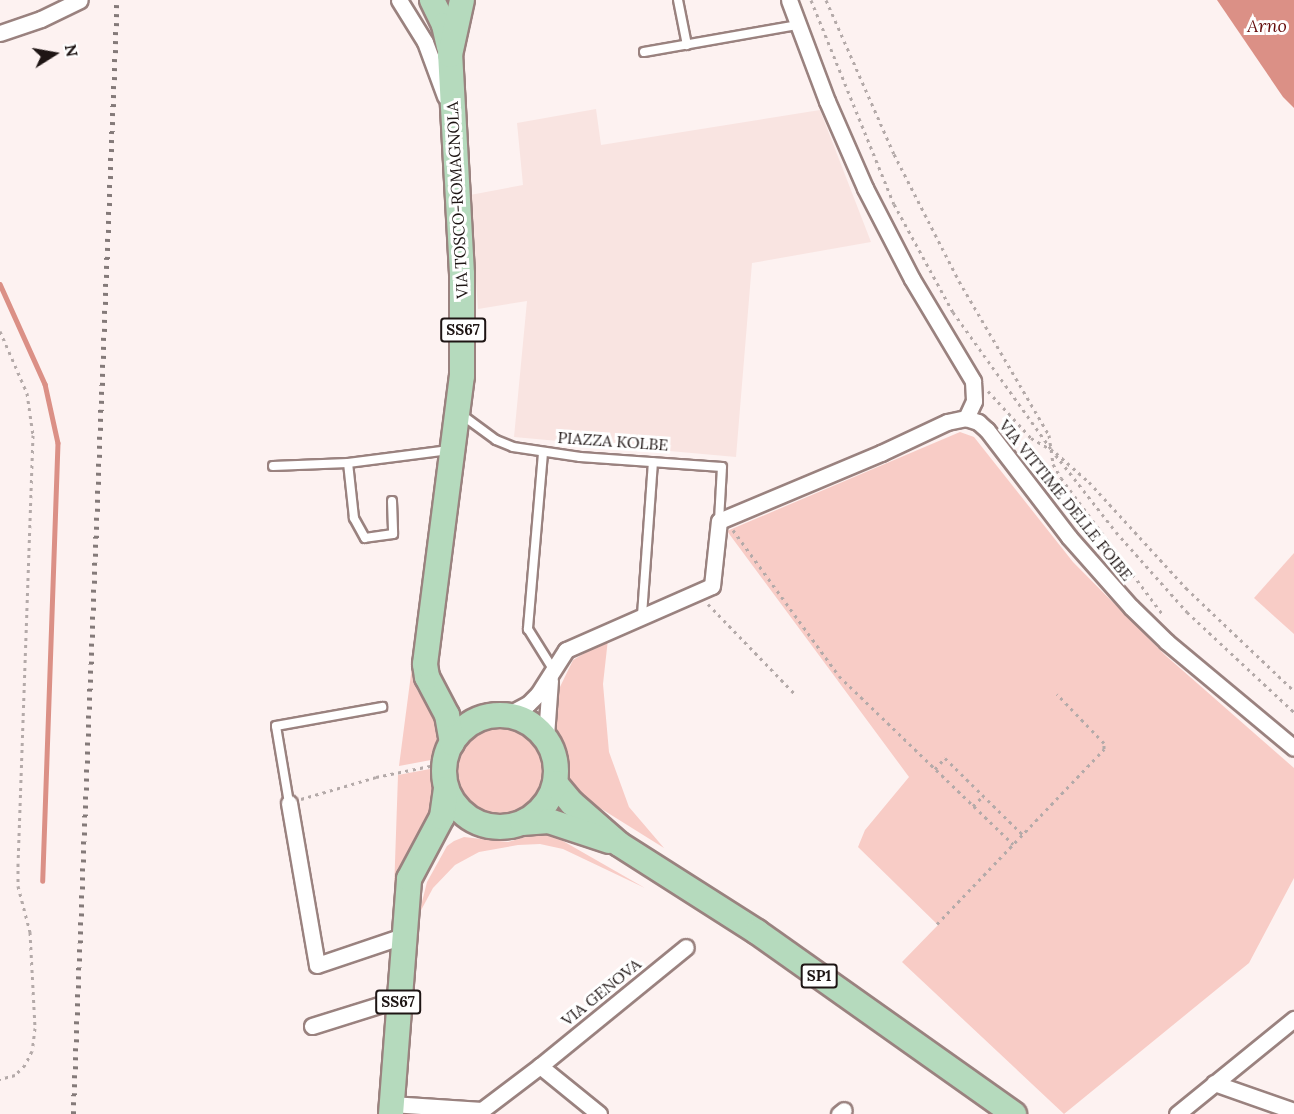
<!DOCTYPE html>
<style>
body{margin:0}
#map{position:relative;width:1294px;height:1114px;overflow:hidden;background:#fdf2f1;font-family:Lora,serif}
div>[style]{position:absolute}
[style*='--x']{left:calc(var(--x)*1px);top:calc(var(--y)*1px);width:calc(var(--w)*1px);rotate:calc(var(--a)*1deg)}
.built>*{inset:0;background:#f9e4e1}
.green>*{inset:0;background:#f8ccc6}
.round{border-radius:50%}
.water>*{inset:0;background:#db9086}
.stream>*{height:4.5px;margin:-2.25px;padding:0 2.25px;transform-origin:2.25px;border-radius:2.25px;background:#db9086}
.path>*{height:3px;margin-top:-1.5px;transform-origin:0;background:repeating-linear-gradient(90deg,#b4aaa9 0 3px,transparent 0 7.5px)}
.roads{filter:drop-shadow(2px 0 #9a827f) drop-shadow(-2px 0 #9a827f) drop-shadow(0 2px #9a827f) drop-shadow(0 -2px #9a827f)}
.lane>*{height:8px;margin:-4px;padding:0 4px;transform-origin:4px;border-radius:4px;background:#fff}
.street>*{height:15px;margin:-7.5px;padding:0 7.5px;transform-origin:7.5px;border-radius:7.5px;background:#fff}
.primary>*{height:24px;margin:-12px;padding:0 12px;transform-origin:12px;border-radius:12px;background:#b5dabd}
.primary>.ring{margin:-12px;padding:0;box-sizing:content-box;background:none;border:24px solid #b5dabd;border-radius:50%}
.rail>*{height:4.5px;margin-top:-2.25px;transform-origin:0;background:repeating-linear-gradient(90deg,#847a79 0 3px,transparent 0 9px)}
span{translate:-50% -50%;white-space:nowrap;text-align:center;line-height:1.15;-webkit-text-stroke:6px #fff;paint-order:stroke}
.shield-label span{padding:2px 4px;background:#fff;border:2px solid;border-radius:4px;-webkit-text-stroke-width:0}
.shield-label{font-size:15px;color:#1e1514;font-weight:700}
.street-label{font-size:16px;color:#1e1514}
.water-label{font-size:18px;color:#640a09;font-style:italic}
.north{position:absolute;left:24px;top:24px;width:60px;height:60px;-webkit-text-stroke:4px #fff;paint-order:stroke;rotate:79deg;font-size:16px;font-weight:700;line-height:24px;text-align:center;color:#1e1514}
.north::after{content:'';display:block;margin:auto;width:21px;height:27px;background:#1e1514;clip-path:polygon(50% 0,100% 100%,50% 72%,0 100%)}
</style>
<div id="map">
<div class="built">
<i style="clip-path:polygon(596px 109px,601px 145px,820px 110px,871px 242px,752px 263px,736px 457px,514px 437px,527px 301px,478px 309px,470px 195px,523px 185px,517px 123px)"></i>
</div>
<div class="green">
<i style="clip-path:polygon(960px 432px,974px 437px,1073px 562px,1165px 655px,1294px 768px,1294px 878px,1249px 963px,1064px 1114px,902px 962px,938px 925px,858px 847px,865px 830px,909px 777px,727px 531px)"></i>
<i style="clip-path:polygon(1294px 553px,1294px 634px,1254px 598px)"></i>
<i style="clip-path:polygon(608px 639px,603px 684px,609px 752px,629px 807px,664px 848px,576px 793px,569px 786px,565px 760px,551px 720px,559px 689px,573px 660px)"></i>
<i style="clip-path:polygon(413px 659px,417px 690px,435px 717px,438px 738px,431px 760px,399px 766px)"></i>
<i class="round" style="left:458px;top:728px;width:86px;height:86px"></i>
<i style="clip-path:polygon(430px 769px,435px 806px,407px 859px,394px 891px,398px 775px)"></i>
<i style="clip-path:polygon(539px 833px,549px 833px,645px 888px,563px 849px,540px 844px,518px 845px,479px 852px,455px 865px,433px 888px,419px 914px,427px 882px,447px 846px,454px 841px,464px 837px,508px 842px)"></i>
</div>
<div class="water">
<i style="clip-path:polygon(1217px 0,1294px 0,1294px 108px,1283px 97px)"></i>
</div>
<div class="stream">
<i style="--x:0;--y:284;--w:110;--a:65.8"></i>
<i style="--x:45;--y:384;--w:60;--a:77.6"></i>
<i style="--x:58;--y:443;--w:438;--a:92"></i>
</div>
<div class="path">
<i style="--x:811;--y:0;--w:220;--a:67.9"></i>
<i style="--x:894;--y:204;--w:123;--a:61.4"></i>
<i style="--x:953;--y:312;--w:168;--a:54.4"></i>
<i style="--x:1051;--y:449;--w:105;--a:51.9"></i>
<i style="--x:1116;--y:532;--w:107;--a:48.4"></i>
<i style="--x:1187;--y:612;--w:146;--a:43.1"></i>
<i style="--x:826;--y:0;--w:168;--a:66.2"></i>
<i style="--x:894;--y:154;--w:143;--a:62.9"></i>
<i style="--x:959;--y:281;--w:178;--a:59.7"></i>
<i style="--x:1049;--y:435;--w:29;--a:82"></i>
<i style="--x:1053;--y:464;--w:16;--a:60"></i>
<i style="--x:1061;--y:478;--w:171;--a:53.3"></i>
<i style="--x:0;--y:331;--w:68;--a:66.5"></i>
<i style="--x:27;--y:393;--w:42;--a:81.9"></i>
<i style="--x:33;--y:435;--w:428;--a:92"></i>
<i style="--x:18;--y:863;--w:23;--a:90"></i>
<i style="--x:18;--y:886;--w:48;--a:75.4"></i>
<i style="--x:30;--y:932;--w:96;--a:87"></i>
<i style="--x:35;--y:1028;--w:23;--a:97"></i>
<i style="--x:32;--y:1051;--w:16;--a:117"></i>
<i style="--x:25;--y:1065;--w:14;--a:135"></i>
<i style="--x:15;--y:1075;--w:16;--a:165"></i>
<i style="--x:988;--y:391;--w:64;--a:47.5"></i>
<i style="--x:1031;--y:438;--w:22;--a:30"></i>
<i style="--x:1056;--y:453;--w:44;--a:41.3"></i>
<i style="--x:1089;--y:482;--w:144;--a:47.5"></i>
<i style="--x:1186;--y:588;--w:149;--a:43.6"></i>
<i style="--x:733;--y:530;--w:180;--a:54"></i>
<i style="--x:839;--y:676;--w:242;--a:44"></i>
<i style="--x:708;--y:604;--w:127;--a:46"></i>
<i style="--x:935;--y:769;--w:15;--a:-48"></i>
<i style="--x:945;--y:758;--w:110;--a:44.6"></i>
<i style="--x:301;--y:799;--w:78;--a:-16.3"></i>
<i style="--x:376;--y:777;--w:70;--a:-11.5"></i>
<i style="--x:973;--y:806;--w:14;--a:-45"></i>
<i style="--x:937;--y:924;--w:242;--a:-46.3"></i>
<i style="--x:1104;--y:749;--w:6;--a:-90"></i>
<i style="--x:1104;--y:743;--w:68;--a:-133.8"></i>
</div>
<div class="roads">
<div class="lane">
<i style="--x:678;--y:0;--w:46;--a:78.7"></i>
<i style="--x:644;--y:52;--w:155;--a:-10"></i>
<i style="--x:462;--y:415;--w:42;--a:36.3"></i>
<i style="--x:496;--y:440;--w:18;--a:22"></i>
<i style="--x:513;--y:447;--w:68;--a:8.5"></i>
<i style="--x:580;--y:457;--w:142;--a:4"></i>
<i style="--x:722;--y:467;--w:54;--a:93.2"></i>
<i style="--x:543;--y:453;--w:177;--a:94.9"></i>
<i style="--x:528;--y:629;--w:47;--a:58"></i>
<i style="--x:273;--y:466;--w:75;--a:-2.3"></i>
<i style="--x:392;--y:501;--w:33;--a:88"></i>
<i style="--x:393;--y:534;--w:28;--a:172"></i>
<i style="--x:365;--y:538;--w:23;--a:-119"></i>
<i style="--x:354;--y:518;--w:55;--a:-96.2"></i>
<i style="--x:348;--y:463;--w:102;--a:-7.3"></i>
<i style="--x:642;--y:615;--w:153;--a:-85.9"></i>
<i style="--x:289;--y:803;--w:78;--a:-99.6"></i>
<i style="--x:276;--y:726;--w:108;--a:-10.2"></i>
</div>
<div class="street">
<i style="--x:399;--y:0;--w:49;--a:58.2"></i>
<i style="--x:425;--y:42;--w:58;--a:69.7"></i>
<i style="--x:789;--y:0;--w:108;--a:69.4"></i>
<i style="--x:827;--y:101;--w:95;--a:66.4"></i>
<i style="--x:865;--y:188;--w:102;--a:62.7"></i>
<i style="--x:912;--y:279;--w:119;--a:59.1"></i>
<i style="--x:973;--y:381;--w:20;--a:87"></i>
<i style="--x:974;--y:401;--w:19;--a:115"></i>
<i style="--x:0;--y:33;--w:43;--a:-18.9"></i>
<i style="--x:41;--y:19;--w:43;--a:-26"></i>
<i style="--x:505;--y:716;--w:26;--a:-28"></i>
<i style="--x:528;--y:704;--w:14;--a:-45"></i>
<i style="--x:538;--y:694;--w:52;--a:-57.5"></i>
<i style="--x:566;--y:650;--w:159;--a:-23.7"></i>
<i style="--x:712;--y:586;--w:65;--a:-83.9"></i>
<i style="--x:719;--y:521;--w:176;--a:-22.8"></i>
<i style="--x:881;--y:453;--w:73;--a:-25.2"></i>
<i style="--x:947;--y:422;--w:19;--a:-12"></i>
<i style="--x:966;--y:418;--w:13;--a:18"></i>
<i style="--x:978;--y:422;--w:12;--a:42"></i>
<i style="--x:987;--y:430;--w:135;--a:52.5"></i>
<i style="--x:1069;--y:537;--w:94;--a:48.5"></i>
<i style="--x:1131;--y:607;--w:50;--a:44.2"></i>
<i style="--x:1167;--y:642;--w:165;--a:39.8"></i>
<i style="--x:546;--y:736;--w:56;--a:-85.9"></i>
<i style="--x:289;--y:803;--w:164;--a:80.2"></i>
<i style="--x:317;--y:965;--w:91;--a:-18.6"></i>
<i style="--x:312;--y:1026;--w:90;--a:-17.4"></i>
<i style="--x:540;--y:1066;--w:76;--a:39.1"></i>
<i style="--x:1214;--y:1083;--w:85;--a:19.3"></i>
<i style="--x:391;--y:1104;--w:91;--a:3.8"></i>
<i style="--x:482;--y:1110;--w:73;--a:-37.2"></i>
<i style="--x:540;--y:1066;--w:188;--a:-39.2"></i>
<i style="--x:839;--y:1114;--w:6;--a:-39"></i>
<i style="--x:1177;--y:1114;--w:151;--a:-39.1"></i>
</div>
<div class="primary">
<i style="--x:432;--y:0;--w:28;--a:64"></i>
<i style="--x:444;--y:25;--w:22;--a:77"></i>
<i class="ring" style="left:444px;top:715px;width:88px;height:88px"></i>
<i style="--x:452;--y:743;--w:28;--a:-100"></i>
<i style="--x:447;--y:715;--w:43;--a:-117.8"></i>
<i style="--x:427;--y:677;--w:13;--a:-99"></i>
<i style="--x:425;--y:664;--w:290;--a:-82.7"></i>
<i style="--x:462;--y:376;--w:102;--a:-90"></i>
<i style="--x:462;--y:274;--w:219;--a:-93.1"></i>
<i style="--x:450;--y:55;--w:56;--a:-77.7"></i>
<i style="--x:555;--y:783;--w:26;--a:50"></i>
<i style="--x:572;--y:803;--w:62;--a:41.1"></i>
<i style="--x:619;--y:844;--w:164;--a:32.5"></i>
<i style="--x:757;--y:932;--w:315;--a:35.3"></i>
<i style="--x:522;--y:823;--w:27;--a:-4"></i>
<i style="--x:549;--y:821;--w:63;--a:18.4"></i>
<i style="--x:391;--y:1114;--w:236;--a:-85.6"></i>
<i style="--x:409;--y:879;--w:70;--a:-62"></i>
<i style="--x:442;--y:817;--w:28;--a:-82"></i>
</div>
</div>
<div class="rail">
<i style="--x:73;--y:1114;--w:1115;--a:-87.74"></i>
</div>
<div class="shield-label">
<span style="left:463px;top:330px">SS67</span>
<span style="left:819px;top:976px">SP1</span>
<span style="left:398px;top:1002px">SS67</span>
</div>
<div class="street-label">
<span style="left:457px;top:200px;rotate:-93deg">VIA TOSCO-ROMAGNOLA</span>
<span style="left:613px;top:441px;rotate:4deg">PIAZZA KOLBE</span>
<span style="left:1066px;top:500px;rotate:51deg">VIA VITTIME DELLE FOIBE</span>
<span style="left:601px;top:992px;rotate:-39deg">VIA GENOVA</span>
</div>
<div class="water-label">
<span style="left:1267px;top:26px">Arno</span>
</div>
<div class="north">N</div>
</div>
